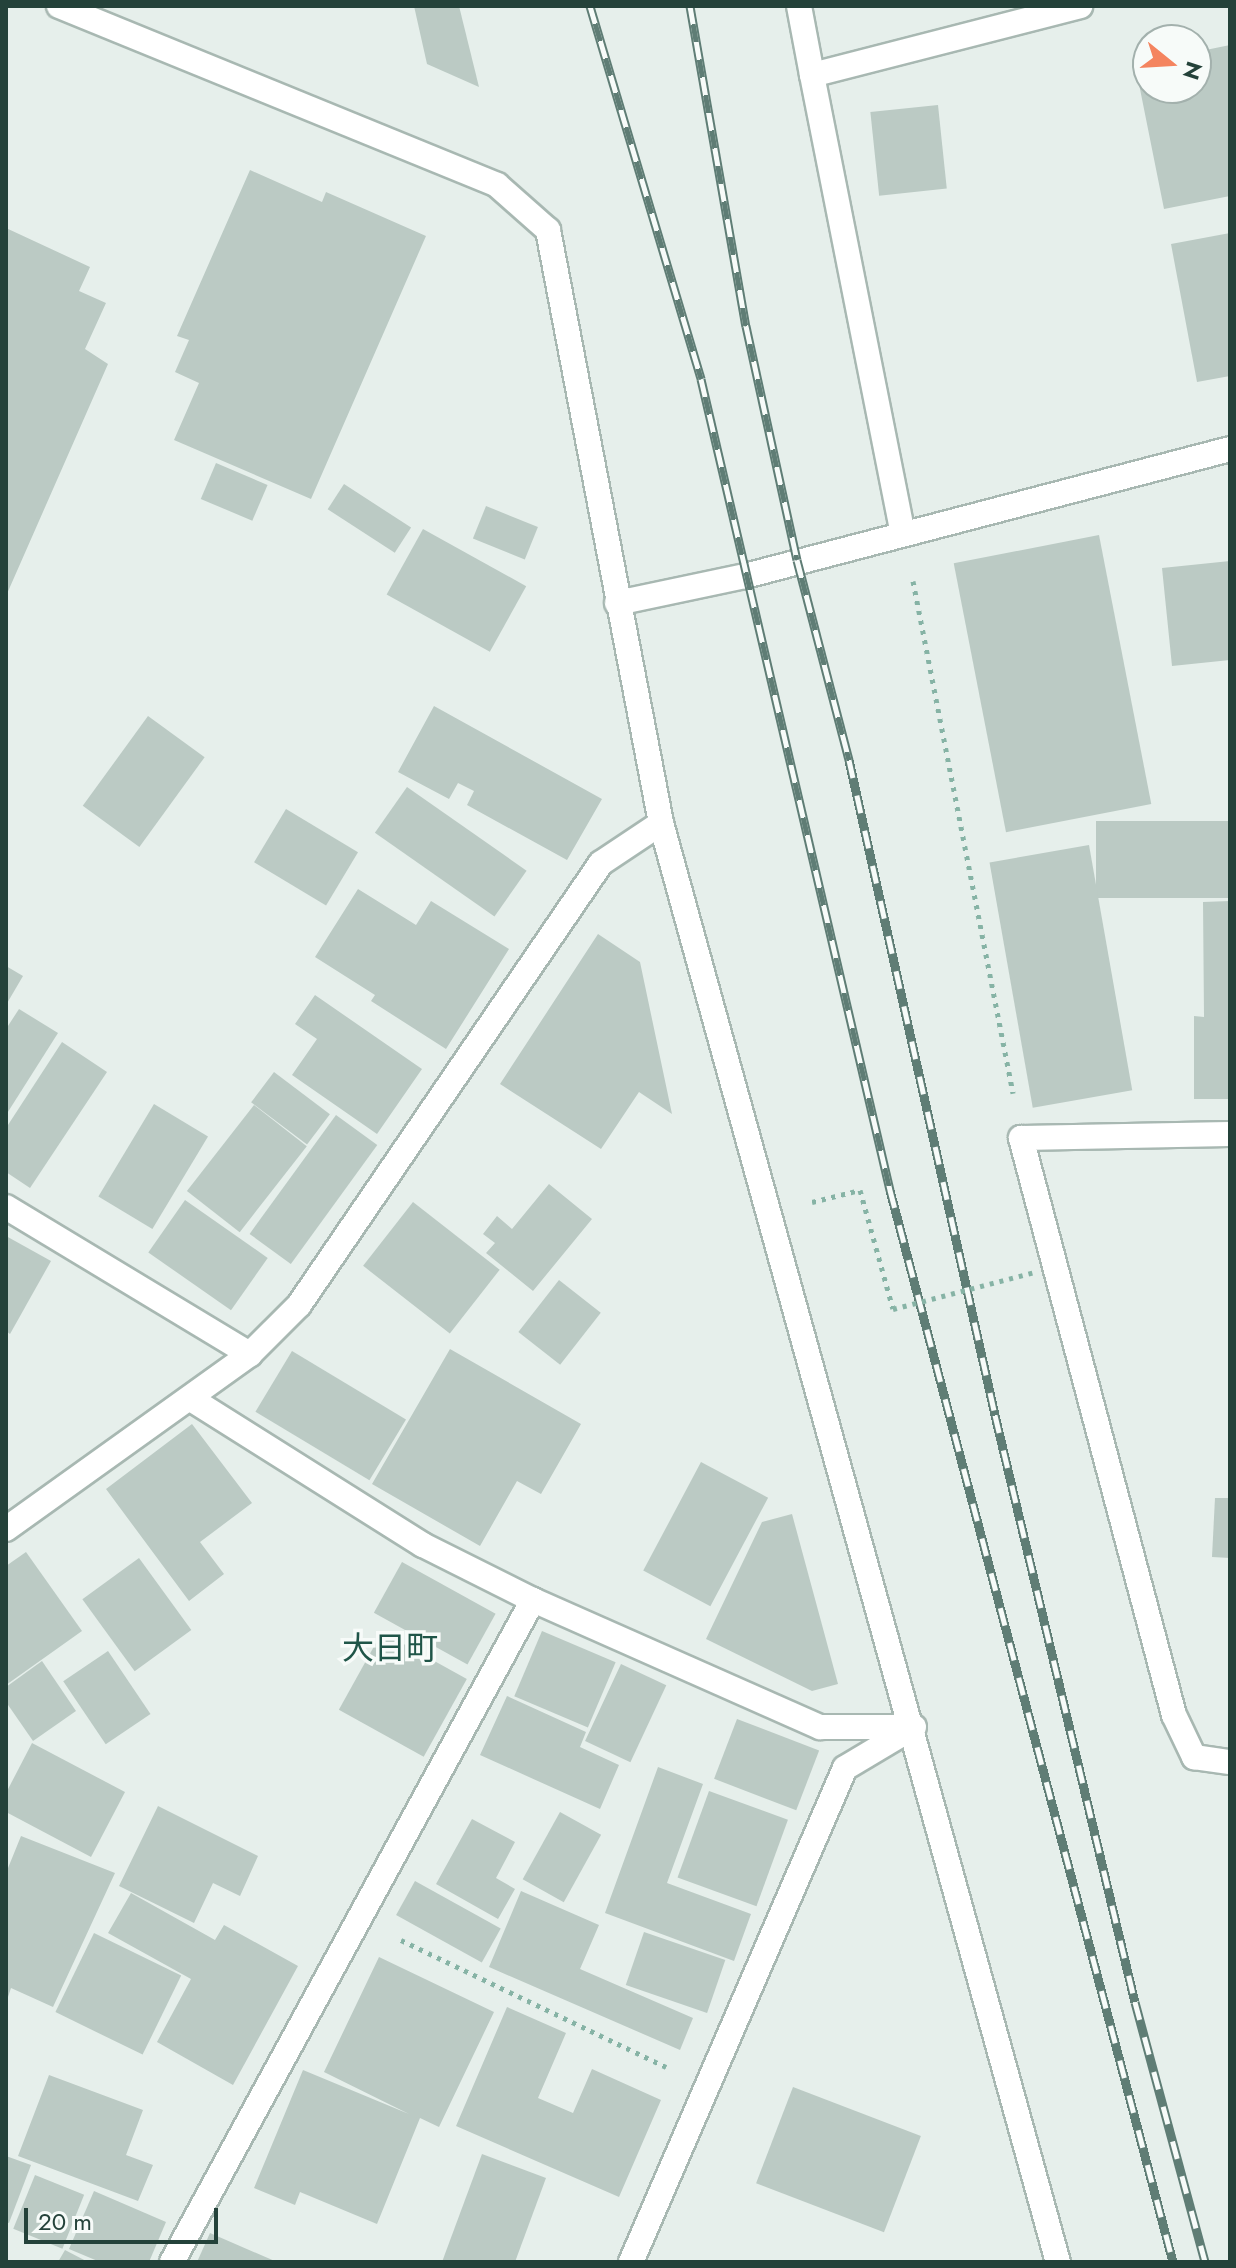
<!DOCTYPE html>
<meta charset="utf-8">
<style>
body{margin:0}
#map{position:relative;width:1236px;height:2268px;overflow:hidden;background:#e6efeb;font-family:Jost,"Noto Sans JP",sans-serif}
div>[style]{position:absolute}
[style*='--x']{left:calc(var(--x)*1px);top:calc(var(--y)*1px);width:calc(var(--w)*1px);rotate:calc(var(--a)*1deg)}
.building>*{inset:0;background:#bbcac4;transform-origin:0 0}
.path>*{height:5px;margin-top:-2.5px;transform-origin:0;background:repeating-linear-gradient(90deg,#86b3a5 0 4px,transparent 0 10px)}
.roads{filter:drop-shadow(2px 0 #a8b8b2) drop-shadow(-2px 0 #a8b8b2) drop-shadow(0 2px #a8b8b2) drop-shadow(0 -2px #a8b8b2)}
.pedestrian>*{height:24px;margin:-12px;padding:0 12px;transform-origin:12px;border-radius:12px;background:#fff}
.minor>*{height:24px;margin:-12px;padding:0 12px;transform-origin:12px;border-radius:12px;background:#fff}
.tertiary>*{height:24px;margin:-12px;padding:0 12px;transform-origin:12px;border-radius:12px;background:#fff}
.rail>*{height:9px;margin-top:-4.5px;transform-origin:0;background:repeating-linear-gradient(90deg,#f7fbf9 0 18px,#5f7d75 0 36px);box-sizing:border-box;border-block:2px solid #5f7d75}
.path-bridge>*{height:5px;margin-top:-2.5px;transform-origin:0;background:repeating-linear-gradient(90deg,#86b3a5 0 4px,transparent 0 10px)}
span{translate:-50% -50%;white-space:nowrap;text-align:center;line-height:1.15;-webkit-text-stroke:7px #f7fbf9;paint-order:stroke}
.quarter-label{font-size:32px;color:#1f5548}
.frame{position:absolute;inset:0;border:8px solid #24423a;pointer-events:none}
.north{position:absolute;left:1132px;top:24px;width:80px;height:80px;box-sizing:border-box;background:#f7fbf9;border:2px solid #a3b1ad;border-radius:50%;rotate:108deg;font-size:22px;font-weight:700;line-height:32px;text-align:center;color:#24423a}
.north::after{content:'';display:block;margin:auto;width:28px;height:36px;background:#f4845f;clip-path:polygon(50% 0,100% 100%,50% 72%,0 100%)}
.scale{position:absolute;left:24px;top:2208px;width:194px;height:36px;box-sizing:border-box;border:4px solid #24423a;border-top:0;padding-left:10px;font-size:24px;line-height:28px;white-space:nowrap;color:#24423a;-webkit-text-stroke:6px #f7fbf9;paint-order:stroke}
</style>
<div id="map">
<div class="building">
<i style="clip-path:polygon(414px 6px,459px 6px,479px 87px,427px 64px)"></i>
<i style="clip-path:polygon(1230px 45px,1230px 196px,1164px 209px,1135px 64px,1148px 62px,1148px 88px,1196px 88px,1196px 52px)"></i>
<i style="left:938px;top:105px;width:84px;height:68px;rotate:84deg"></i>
<i style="clip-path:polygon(250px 170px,322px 202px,326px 192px,426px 236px,311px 499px,174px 440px,199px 383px,175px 372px,189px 340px,177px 336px)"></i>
<i style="clip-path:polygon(6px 228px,90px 267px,79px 291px,106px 303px,85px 349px,108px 364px,6px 596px)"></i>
<i style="clip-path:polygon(1230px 233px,1230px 376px,1197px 382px,1171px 244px)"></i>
<i style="left:216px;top:463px;width:56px;height:39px;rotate:23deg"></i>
<i style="left:344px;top:484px;width:80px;height:30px;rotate:33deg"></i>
<i style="left:486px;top:506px;width:56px;height:35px;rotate:22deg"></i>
<i style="left:423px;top:529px;width:118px;height:75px;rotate:29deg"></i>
<i style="left:1099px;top:535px;width:274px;height:148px;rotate:79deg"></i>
<i style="clip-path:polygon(1230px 561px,1230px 660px,1172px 666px,1162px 568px)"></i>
<i style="clip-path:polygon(434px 706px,602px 799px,567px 860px,467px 805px,474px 791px,458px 783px,449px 799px,398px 772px)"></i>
<i style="left:148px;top:716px;width:70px;height:111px;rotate:36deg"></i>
<i style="left:407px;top:787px;width:146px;height:56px;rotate:35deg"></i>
<i style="left:286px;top:809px;width:84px;height:62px;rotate:31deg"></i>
<i style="left:1230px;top:821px;width:77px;height:134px;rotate:90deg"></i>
<i style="left:1089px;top:845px;width:249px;height:101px;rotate:80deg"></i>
<i style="clip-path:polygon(358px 889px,416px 925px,431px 901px,509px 949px,446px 1049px,371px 1001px,375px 995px,315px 957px)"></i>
<i style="clip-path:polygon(1230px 901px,1230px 1099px,1194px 1099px,1194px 1016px,1204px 1017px,1203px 902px)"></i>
<i style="clip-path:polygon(598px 934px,640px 962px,672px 1114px,639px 1092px,601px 1149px,500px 1084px)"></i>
<i style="clip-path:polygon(6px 966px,23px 976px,6px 1005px)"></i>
<i style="clip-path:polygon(315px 995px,422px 1069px,377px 1134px,292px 1075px,317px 1039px,295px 1024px)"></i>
<i style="clip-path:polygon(19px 1009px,58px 1033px,6px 1115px,6px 1029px)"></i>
<i style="clip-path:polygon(62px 1042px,107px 1072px,30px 1188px,6px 1172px,6px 1128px)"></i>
<i style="left:274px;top:1072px;width:70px;height:38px;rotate:37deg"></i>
<i style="left:154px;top:1104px;width:63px;height:108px;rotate:31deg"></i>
<i style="left:254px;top:1105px;width:67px;height:109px;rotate:38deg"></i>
<i style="left:336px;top:1115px;width:51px;height:147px;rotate:36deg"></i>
<i style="clip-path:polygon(549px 1184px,592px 1219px,533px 1291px,486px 1253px,495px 1243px,483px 1234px,497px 1216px,512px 1229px)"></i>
<i style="left:185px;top:1200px;width:101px;height:64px;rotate:35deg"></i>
<i style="left:413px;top:1202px;width:110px;height:81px;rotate:38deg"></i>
<i style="clip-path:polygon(6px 1236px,51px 1261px,10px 1334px,6px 1331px)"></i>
<i style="left:559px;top:1280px;width:53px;height:66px;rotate:38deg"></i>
<i style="clip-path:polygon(450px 1349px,581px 1424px,541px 1494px,517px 1481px,480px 1546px,372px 1484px)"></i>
<i style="left:292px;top:1351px;width:133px;height:71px;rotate:31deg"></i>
<i style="clip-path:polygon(192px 1424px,252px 1503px,200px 1542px,224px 1574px,189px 1601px,106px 1489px)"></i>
<i style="left:701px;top:1462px;width:76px;height:123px;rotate:28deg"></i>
<i style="clip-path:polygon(1215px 1498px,1230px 1498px,1230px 1558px,1212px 1557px)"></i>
<i style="clip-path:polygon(792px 1514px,838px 1684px,812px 1691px,706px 1639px,762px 1522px)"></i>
<i style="clip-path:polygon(26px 1552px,82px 1631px,6px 1685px,6px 1566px)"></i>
<i style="left:139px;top:1558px;width:89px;height:70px;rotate:54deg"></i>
<i style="left:402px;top:1562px;width:107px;height:58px;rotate:29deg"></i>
<i style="left:542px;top:1631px;width:80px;height:71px;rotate:23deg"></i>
<i style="left:382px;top:1632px;width:97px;height:89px;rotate:29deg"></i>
<i style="left:108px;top:1651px;width:76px;height:54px;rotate:56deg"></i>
<i style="clip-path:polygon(42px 1661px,76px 1711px,33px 1741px,6px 1702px,6px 1687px)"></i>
<i style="left:621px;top:1664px;width:50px;height:85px;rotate:25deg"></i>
<i style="clip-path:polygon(507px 1696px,586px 1732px,580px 1747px,619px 1765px,600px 1809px,480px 1755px)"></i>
<i style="left:737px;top:1719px;width:88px;height:64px;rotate:21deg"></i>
<i style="clip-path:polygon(32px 1743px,125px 1792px,91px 1857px,6px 1812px,6px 1793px)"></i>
<i style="clip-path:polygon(658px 1767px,703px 1784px,667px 1883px,751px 1914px,734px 1961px,605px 1913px)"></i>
<i style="left:709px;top:1791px;width:84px;height:92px;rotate:20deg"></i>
<i style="clip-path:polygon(158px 1806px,258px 1856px,240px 1896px,213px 1883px,194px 1923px,119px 1886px)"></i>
<i style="left:560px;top:1812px;width:47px;height:77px;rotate:29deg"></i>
<i style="clip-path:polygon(472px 1819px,515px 1842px,496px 1878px,515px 1889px,498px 1919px,436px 1884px)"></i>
<i style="clip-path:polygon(21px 1836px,115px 1873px,53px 2007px,11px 1988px,6px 2003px,6px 1873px)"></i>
<i style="left:415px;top:1881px;width:98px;height:39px;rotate:29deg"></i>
<i style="clip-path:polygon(521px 1891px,599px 1925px,580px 1969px,693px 2018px,680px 2050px,489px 1967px)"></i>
<i style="clip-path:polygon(131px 1893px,215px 1940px,224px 1925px,298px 1966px,233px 2085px,157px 2042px,191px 1979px,108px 1933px)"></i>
<i style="left:644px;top:1932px;width:86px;height:56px;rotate:19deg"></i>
<i style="left:94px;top:1933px;width:97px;height:88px;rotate:26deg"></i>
<i style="clip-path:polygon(379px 1957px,494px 2012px,439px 2127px,420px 2118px,377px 2224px,300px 2192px,295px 2205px,254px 2188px,303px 2070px,409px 2114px,324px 2072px)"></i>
<i style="clip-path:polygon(507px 2007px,566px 2033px,538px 2098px,573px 2113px,592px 2069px,661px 2100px,619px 2197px,456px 2126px)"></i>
<i style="clip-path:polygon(49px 2075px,143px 2110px,126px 2155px,153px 2165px,138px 2201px,18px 2156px)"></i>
<i style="left:793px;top:2087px;width:137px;height:103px;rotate:21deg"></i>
<i style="clip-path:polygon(482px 2154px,546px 2178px,515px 2262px,442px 2262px)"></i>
<i style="clip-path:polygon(6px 2156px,31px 2165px,9px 2223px,6px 2222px)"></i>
<i style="left:35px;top:2175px;width:53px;height:58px;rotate:22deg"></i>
<i style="clip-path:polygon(94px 2191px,166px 2222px,149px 2262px,100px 2262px,69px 2249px)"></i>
<i style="clip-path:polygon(210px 2233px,277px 2262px,197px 2262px)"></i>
<i style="clip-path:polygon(65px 2250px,88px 2262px,58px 2262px)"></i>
</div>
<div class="path">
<i style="--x:913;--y:581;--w:522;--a:78.95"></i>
<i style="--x:812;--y:1202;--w:49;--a:-14"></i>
<i style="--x:860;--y:1190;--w:123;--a:74.5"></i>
<i style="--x:401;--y:1940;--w:294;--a:25.6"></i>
</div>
<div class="roads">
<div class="pedestrian">
<i style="--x:812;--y:75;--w:467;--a:78.8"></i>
</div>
<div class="minor">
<i style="--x:799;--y:6;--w:70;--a:79.3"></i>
<i style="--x:812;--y:75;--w:277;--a:-14.4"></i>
<i style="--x:1230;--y:1134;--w:209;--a:178.9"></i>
<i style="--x:1021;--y:1138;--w:597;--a:75.15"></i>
<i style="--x:1174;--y:1715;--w:47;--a:64.5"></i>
<i style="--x:1194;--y:1757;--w:36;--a:8"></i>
<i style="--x:6;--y:1207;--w:285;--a:31.1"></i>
<i style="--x:191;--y:1399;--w:274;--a:32.2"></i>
<i style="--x:423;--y:1545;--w:123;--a:26.6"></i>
<i style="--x:533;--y:1600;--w:314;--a:23.9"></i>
<i style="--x:820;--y:1727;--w:94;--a:0"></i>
<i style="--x:6;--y:1529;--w:300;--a:-35.6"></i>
<i style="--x:250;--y:1354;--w:69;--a:-45"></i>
<i style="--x:299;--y:1305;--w:535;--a:-55.66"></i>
<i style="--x:601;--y:863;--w:72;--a:-33.7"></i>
<i style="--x:172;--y:2262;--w:754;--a:-61.4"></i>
<i style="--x:631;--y:2262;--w:538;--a:-66.58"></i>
<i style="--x:845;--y:1768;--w:78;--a:-30.8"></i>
</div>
<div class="tertiary">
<i style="--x:59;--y:6;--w:473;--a:22.2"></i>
<i style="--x:497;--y:185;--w:68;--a:41.4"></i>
<i style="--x:548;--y:230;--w:604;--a:79.21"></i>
<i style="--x:661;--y:823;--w:1493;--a:74.58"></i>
<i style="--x:617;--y:603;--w:131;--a:-11.9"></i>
<i style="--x:745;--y:576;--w:501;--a:-14.67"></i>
</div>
</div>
<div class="rail">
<i style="--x:590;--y:6;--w:389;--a:73.4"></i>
<i style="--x:701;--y:379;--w:833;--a:76.88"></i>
<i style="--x:890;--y:1190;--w:1109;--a:75.21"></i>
<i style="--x:690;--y:6;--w:325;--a:80.1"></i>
<i style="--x:746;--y:326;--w:239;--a:77.7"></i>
<i style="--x:797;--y:560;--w:207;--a:75.4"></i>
<i style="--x:849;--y:760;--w:671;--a:77.43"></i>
<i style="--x:995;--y:1415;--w:603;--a:76.59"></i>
<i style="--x:1135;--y:2002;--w:269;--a:74.9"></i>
</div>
<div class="path-bridge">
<i style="--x:893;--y:1309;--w:147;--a:-14.6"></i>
</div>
<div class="quarter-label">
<span style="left:390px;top:1648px">大日町</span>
</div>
<div class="frame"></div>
<div class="north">N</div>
<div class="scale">20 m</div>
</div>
